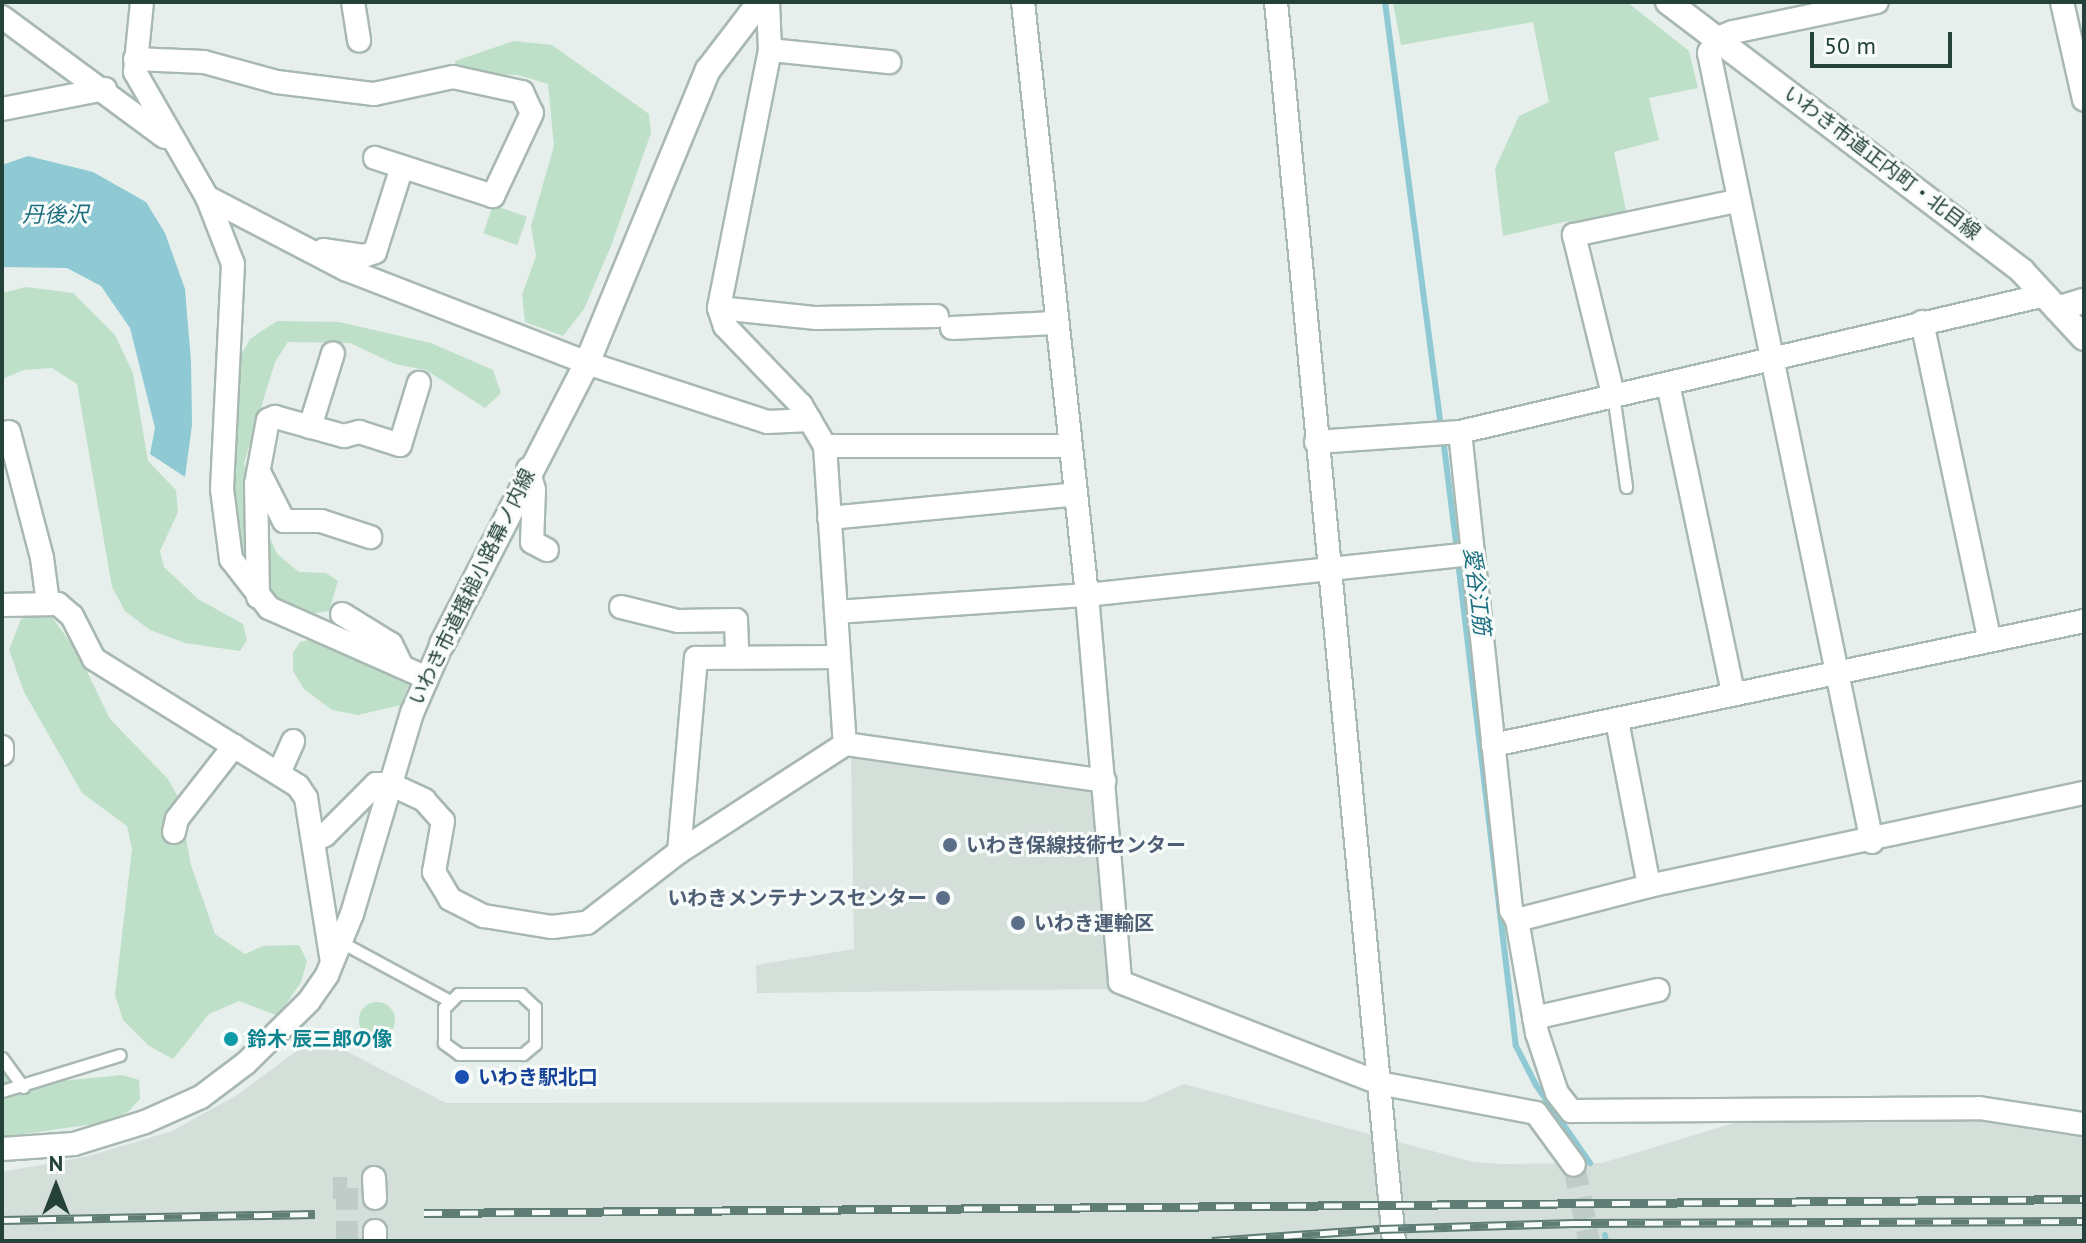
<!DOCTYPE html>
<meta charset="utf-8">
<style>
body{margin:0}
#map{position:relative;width:2086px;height:1243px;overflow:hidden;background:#e6efeb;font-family:"PT Sans","Noto Sans JP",sans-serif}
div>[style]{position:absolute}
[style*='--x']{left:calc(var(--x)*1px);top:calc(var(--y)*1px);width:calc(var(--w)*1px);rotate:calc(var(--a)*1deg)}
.built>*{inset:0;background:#d4dfda}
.green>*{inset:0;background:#bfe0c8;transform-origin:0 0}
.round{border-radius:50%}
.water>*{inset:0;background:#8ec9d4}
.stream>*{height:6px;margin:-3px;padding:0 3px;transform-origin:3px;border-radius:3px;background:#8ec9d4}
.street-tunnel>*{height:22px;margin-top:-11px;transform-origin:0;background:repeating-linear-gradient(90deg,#bfccc8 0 22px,transparent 0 33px)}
.roads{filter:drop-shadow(2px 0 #a8b8b2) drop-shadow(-2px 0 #a8b8b2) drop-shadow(0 2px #a8b8b2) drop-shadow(0 -2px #a8b8b2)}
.lane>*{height:11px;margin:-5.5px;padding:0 5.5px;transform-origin:5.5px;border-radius:5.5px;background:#fff}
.street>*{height:22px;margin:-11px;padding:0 11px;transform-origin:11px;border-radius:11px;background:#fff}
.secondary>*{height:24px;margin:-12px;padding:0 12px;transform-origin:12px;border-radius:12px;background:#fff}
.rail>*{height:9px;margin-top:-4.5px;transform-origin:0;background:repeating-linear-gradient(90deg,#f7fbf9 0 18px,#5f7d75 0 36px);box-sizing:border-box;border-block:2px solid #5f7d75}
.dots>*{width:22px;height:22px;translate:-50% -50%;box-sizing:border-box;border:4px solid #f7fbf9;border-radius:50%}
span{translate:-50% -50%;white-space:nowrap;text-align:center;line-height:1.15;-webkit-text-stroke:6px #f7fbf9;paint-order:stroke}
.street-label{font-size:20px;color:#24423a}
.service-label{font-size:20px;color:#4e5e75;font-weight:700}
.left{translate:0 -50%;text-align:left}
.right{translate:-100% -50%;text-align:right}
.culture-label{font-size:20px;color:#0d838f;font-weight:700}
.transit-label{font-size:20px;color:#164399;font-weight:700}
.water-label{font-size:22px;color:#1c6f80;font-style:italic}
.frame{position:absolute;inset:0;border:4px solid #24423a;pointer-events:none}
.north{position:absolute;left:16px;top:1147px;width:80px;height:80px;-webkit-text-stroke:6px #f7fbf9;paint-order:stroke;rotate:0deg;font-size:22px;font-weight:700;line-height:32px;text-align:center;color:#24423a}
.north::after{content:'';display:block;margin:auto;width:28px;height:36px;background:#24423a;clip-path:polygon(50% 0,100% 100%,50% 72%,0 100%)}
.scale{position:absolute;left:1810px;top:32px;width:142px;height:36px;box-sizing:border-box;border:4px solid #24423a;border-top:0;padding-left:10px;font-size:24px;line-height:28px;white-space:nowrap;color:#24423a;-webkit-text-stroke:6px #f7fbf9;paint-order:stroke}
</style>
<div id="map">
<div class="built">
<i style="clip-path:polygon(851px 754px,1092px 792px,1113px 989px,757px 993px,756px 965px,854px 949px)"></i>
<i style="clip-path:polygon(317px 1036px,446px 1103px,1143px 1102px,1184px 1084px,1473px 1162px,1502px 1164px,1602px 1163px,1744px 1120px,1959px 1116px,2084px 1132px,2084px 1241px,2px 1241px,2px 1172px,89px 1156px,172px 1131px,237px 1095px)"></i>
</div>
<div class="green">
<i style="clip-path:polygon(1393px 2px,1627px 2px,1689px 51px,1698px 88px,1649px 98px,1659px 140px,1614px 152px,1627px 215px,1571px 228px,1568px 221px,1503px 236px,1495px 169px,1519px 116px,1549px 102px,1533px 22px,1401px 45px)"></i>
<i style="clip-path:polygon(514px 41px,552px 45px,649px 114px,651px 133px,611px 246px,584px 309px,563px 336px,525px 322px,522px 295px,536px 256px,531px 226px,554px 146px,548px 84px,518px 75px,456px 73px,455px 61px)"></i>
<i style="left:493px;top:205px;width:36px;height:30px;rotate:19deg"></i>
<i style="clip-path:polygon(26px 287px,73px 293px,115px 335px,133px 373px,148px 461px,176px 490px,178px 512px,160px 551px,164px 567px,198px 599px,243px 624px,247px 640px,240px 651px,185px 643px,150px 630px,125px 611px,112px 587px,77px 384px,52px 368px,24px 370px,2px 379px,2px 293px)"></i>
<i style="clip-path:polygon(277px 321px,339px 322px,431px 343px,493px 370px,501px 393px,485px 408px,426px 370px,395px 364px,350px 343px,288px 342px,275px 362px,244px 463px,252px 497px,277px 554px,299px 572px,326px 573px,338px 581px,329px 611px,298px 616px,266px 595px,238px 550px,229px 480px,236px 364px,250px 339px)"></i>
<i style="clip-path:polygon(49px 613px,78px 653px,110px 719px,168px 779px,178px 797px,191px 865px,215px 934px,245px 954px,263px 946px,299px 945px,307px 961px,301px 982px,278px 1016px,239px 1001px,209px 1014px,173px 1059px,149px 1046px,123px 1020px,115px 995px,132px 849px,127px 826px,82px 793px,24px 692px,9px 650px,21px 619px)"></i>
<i style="clip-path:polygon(316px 638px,409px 684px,401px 705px,358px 715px,332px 710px,304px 689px,293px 671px,293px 653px,300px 642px)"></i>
<i class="round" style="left:359px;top:1002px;width:36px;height:36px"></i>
<i style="clip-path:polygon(2px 1073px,29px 1084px,122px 1075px,139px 1080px,140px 1099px,128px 1112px,101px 1123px,2px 1137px)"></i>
</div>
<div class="water">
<i style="clip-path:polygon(28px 156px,93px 172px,146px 202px,165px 233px,185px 289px,191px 361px,192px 425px,185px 477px,150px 454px,155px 428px,130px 328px,101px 286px,67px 268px,2px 267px,2px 165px)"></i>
</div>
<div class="stream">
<i style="--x:1385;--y:2;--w:429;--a:82.5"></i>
<i style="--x:1443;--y:438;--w:113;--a:82.9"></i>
<i style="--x:1458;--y:561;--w:488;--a:83.2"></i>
<i style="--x:1516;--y:1046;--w:44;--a:62.9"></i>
<i style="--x:1536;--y:1085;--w:95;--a:55.3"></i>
<i style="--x:1605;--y:1235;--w:6;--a:81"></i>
</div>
<div class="street-tunnel">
<i style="--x:1574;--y:1165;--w:77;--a:78.8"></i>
<i style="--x:333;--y:1188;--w:14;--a:0"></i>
<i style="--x:347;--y:1188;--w:53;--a:90"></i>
</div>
<div class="roads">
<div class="lane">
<i style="--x:1613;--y:394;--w:94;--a:82"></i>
<i style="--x:341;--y:942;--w:124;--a:28.4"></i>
<i style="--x:458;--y:994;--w:63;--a:0"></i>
<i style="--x:521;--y:994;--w:19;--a:43"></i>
<i style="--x:535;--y:1007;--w:37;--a:90"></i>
<i style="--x:535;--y:1044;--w:16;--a:140"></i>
<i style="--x:523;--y:1054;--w:64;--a:180"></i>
<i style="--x:459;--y:1054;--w:19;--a:-144"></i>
<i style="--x:444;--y:1043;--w:35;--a:-90"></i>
<i style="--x:444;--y:1008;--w:20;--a:-45"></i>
<i style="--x:2;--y:1058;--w:36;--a:54"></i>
<i style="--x:2;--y:1091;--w:123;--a:-17"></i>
</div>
<div class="street">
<i style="--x:142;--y:2;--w:70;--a:95.7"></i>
<i style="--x:135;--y:72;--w:144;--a:60.1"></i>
<i style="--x:207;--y:197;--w:72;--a:68.8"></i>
<i style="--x:233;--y:264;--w:225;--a:92.8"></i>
<i style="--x:222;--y:489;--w:71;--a:82.7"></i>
<i style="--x:231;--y:559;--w:62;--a:52.2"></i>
<i style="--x:269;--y:608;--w:171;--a:23.9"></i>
<i style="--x:353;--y:2;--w:39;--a:81"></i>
<i style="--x:768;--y:2;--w:48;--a:87.6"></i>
<i style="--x:770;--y:50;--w:263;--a:101.2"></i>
<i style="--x:719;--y:308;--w:19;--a:72"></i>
<i style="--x:725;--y:326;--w:110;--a:46.1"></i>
<i style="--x:801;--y:405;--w:48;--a:59.7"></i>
<i style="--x:825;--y:446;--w:299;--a:86.2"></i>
<i style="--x:1023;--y:2;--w:596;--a:83.84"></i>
<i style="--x:1087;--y:595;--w:388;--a:85.1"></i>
<i style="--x:1120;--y:982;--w:278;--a:21.3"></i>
<i style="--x:1379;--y:1083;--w:160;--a:10.8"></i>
<i style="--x:1536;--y:1113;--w:64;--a:53.8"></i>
<i style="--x:1276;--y:2;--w:1245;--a:84.56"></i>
<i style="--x:2062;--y:2;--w:100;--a:77.3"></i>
<i style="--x:2;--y:17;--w:202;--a:36.4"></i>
<i style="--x:770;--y:50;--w:120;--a:5.8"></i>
<i style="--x:135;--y:59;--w:69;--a:2.5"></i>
<i style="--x:204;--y:62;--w:76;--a:15.3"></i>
<i style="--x:277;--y:82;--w:98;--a:7.1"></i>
<i style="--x:374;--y:94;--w:81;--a:-12.1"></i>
<i style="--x:453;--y:77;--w:71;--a:12.3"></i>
<i style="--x:522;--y:92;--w:23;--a:65"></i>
<i style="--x:532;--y:113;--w:92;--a:115.2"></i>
<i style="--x:493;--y:196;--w:124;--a:-162.1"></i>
<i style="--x:2;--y:109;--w:105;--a:-11"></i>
<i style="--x:207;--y:197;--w:156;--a:27.6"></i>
<i style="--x:345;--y:269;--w:260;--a:21.2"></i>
<i style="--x:587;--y:363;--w:189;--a:18.1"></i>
<i style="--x:767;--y:422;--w:43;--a:-2.7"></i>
<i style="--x:323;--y:250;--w:41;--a:8.3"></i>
<i style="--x:364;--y:256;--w:12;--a:-20"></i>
<i style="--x:375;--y:252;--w:89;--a:-72.4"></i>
<i style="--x:719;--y:308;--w:98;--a:5.9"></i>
<i style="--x:816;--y:318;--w:121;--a:-0.9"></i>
<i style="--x:1922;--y:322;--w:323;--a:78"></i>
<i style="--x:952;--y:328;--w:103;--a:-2.8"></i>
<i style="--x:1668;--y:384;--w:316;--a:78.1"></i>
<i style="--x:1613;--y:394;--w:164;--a:-103.8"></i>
<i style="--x:1574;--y:235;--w:167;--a:-11.8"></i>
<i style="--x:310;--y:427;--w:77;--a:-72.7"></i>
<i style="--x:9;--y:432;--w:130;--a:75.3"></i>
<i style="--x:42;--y:558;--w:45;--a:82.4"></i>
<i style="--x:1460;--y:432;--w:481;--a:83.9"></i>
<i style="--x:1511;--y:910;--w:12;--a:59"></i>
<i style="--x:1517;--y:920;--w:115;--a:80"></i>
<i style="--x:1537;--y:1033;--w:63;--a:71.6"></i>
<i style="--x:1557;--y:1093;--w:23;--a:52"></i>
<i style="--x:1571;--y:1111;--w:408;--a:-0.4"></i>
<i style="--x:1979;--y:1108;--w:106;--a:8.7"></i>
<i style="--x:1316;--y:442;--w:144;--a:-4"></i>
<i style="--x:1460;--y:432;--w:601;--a:-13.18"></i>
<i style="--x:825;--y:446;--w:246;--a:0"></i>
<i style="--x:528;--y:469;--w:22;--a:74"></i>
<i style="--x:534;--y:490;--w:52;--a:92.2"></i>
<i style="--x:532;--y:542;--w:17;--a:28"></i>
<i style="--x:259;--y:472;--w:55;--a:63"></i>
<i style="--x:284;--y:521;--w:37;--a:0"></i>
<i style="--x:321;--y:521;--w:52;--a:18.1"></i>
<i style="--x:829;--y:518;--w:248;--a:-5.5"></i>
<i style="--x:258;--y:597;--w:113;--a:-91"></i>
<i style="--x:256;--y:484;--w:65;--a:-79.4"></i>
<i style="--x:268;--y:420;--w:8;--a:-23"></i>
<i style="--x:275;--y:417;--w:72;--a:15.4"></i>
<i style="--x:344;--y:436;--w:16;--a:-15"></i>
<i style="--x:359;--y:432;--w:43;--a:17.6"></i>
<i style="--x:400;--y:445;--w:65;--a:-73"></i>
<i style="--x:2;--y:605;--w:56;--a:-1"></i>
<i style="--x:58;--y:604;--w:18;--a:41"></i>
<i style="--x:72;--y:616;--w:48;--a:62.9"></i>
<i style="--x:94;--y:659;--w:240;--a:31.9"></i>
<i style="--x:298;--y:786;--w:14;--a:56"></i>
<i style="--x:306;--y:798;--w:166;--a:81"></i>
<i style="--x:621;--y:607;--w:59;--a:13.8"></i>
<i style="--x:678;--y:621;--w:58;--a:-1"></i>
<i style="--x:736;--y:620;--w:36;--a:88"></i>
<i style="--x:836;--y:612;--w:252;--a:-3.9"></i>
<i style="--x:1087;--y:595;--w:387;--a:-6.1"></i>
<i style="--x:342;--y:614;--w:57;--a:31.5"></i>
<i style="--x:391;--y:644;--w:25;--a:64"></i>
<i style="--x:1617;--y:721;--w:168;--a:79"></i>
<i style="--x:1493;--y:745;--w:604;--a:-11.85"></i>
<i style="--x:2;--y:747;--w:7;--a:90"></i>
<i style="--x:279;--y:773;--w:35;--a:-66"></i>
<i style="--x:174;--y:832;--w:13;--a:-77"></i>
<i style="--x:177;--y:819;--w:93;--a:-52"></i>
<i style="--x:314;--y:841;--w:13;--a:-29"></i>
<i style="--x:325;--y:835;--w:72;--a:-45"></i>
<i style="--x:376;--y:784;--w:14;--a:0"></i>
<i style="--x:390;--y:784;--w:38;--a:25"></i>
<i style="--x:424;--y:800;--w:28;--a:48"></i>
<i style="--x:443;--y:821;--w:52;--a:100"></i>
<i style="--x:434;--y:872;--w:31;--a:59"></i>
<i style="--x:450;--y:899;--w:38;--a:27"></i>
<i style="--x:484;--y:916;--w:69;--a:9.2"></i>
<i style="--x:552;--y:927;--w:35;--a:-7"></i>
<i style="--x:587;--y:923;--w:116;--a:-37.7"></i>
<i style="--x:679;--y:852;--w:198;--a:-33"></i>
<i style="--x:845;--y:744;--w:262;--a:8.1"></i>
<i style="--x:1872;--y:842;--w:806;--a:-101.67"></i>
<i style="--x:1709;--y:53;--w:17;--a:-59"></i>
<i style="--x:1718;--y:38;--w:16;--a:-22"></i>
<i style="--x:1733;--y:32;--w:147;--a:-11.8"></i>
<i style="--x:679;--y:852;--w:195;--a:-85"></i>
<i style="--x:696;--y:658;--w:143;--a:-0.4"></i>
<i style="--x:1517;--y:920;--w:136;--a:-14.4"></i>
<i style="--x:1649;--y:886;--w:445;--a:-12.1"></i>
<i style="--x:1534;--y:1018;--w:127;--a:-12.7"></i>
<i style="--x:2;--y:1149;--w:72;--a:-4"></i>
<i style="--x:74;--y:1144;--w:74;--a:-17.2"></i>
<i style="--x:145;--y:1122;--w:61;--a:-24.1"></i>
<i style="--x:201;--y:1097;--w:56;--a:-37.1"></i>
<i style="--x:246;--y:1063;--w:88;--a:-44.5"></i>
<i style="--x:309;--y:1001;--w:32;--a:-55"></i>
<i style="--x:327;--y:975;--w:66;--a:-67.7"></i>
<i style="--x:352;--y:914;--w:210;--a:-73.4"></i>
<i style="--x:412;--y:713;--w:75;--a:-66.5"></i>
<i style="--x:374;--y:1178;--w:20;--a:87"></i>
<i style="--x:375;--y:1231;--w:10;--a:90"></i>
</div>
<div class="secondary">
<i style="--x:1668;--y:2;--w:445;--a:37.2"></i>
<i style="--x:2022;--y:271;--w:91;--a:47.2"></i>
<i style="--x:2057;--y:309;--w:28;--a:-17"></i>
<i style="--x:442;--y:644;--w:316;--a:-62.7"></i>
<i style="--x:587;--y:363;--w:317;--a:-67.6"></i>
<i style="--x:708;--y:70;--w:86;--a:-52.6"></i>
</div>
</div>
<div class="rail">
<i style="--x:424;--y:1213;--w:1660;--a:-0.48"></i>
<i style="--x:2;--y:1220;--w:313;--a:-1.1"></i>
<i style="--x:1212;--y:1241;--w:168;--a:-4.1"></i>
<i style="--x:1380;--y:1229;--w:193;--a:-1.8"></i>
<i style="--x:1573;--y:1223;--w:511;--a:-0.22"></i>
</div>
<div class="dots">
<i style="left:950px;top:845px;background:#5c6f8a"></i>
<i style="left:943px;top:898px;background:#5c6f8a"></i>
<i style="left:1018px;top:923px;background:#5c6f8a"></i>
<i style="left:231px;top:1039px;background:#0f9aa8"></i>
<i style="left:462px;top:1077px;background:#1a4fb4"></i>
</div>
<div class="street-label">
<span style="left:1882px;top:163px;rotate:37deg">いわき市道正内町・北目線</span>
<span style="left:472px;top:587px;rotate:-64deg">いわき市道搔槌小路幕ノ内線</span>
</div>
<div class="service-label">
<span class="left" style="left:966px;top:845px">いわき保線技術センター</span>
<span class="right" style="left:927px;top:898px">いわきメンテナンスセンター</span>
<span class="left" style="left:1034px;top:923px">いわき運輸区</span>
</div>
<div class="culture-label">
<span class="left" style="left:247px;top:1039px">鈴木 辰三郎の像</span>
</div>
<div class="transit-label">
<span class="left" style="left:478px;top:1077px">いわき駅北口</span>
</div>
<div class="water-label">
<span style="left:55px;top:215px">丹後沢</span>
<span style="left:1477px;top:591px;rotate:83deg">愛谷江筋</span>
</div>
<div class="frame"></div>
<div class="north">N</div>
<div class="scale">50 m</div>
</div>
